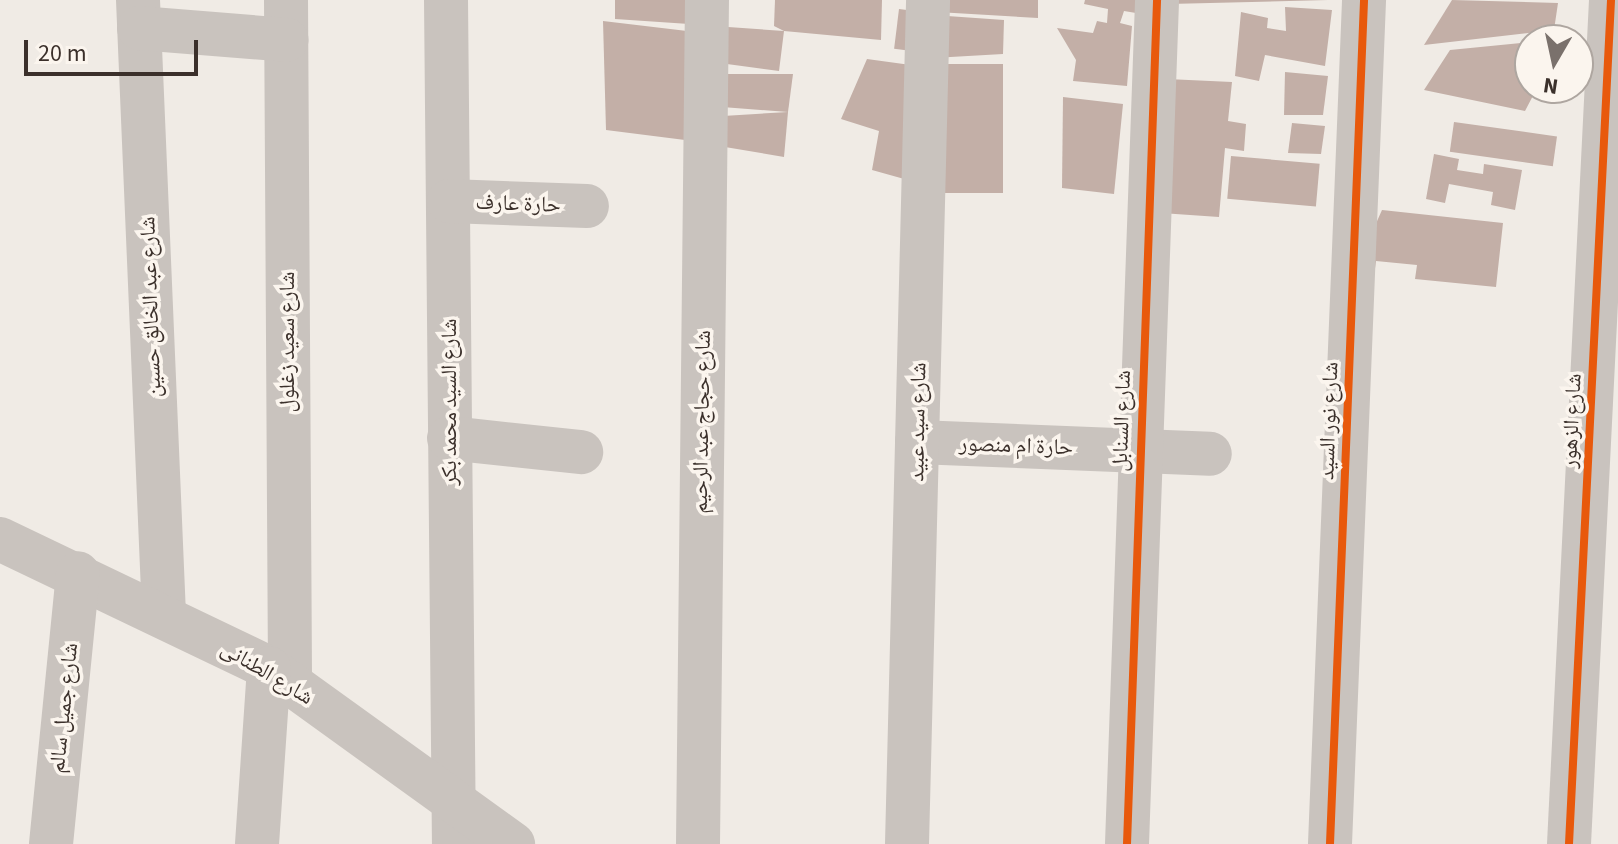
<!DOCTYPE html>
<meta charset="utf-8">
<style>
body{margin:0}
#map{position:relative;width:1618px;height:844px;overflow:hidden;background:#f0ebe5;font-family:"Source Sans 3","Noto Naskh Arabic",sans-serif}
div>[style]{position:absolute}
[style*='--x']{left:calc(var(--x)*1px);top:calc(var(--y)*1px);width:calc(var(--w)*1px);rotate:calc(var(--a)*1deg)}
.building>*{inset:0;background:#c3afa7;transform-origin:0 0}
.minor>*{height:44px;margin:-22px;padding:0 22px;transform-origin:22px;border-radius:22px;background:#c9c3be}
.cycleway>*{height:8px;margin:-4px;padding:0 4px;transform-origin:4px;border-radius:4px;background:#e8590c}
span{translate:-50% -50%;white-space:nowrap;text-align:center;line-height:1.15;-webkit-text-stroke:7px #fbf5ee;paint-order:stroke}
.street-label{font-size:22px;color:#3b302b}
.north{position:absolute;left:1514px;top:24px;width:80px;height:80px;box-sizing:border-box;background:#fbf5ee;border:2px solid #aea6a0;border-radius:50%;rotate:189deg;font-size:22px;font-weight:700;line-height:32px;text-align:center;color:#3b302b}
.north::after{content:'';display:block;margin:auto;width:28px;height:36px;background:#7a716c;clip-path:polygon(50% 0,100% 100%,50% 72%,0 100%)}
.scale{position:absolute;left:24px;top:40px;width:174px;height:36px;box-sizing:border-box;border:4px solid #3b302b;border-top:0;padding-left:10px;font-size:24px;line-height:28px;white-space:nowrap;color:#3b302b;-webkit-text-stroke:6px #fbf5ee;paint-order:stroke}
</style>
<div id="map">
<div class="building">
<i style="clip-path:polygon(615px 0,691px 0,689px 24px,615px 19px)"></i>
<i style="clip-path:polygon(775px 0,882px 0,881px 40px,784px 31px,774px 26px)"></i>
<i style="clip-path:polygon(937px 0,1038px 0,1038px 18px,937px 12px)"></i>
<i style="clip-path:polygon(1085px 0,1139px 0,1136px 13px,1124px 11px,1120px 23px,1132px 26px,1127px 86px,1073px 81px,1076px 60px,1057px 28px,1093px 33px,1097px 21px,1107px 23px,1108px 9px,1084px 4px)"></i>
<i style="clip-path:polygon(1169px 0,1328px 0,1169px 4px)"></i>
<i style="clip-path:polygon(1452px 0,1558px 3px,1554px 30px,1424px 45px)"></i>
<i style="clip-path:polygon(1285px 7px,1332px 10px,1325px 66px,1265px 55px,1259px 81px,1235px 76px,1241px 12px,1268px 18px,1267px 28px,1286px 31px)"></i>
<i style="left:899px;top:9px;width:24px;height:40px;rotate:7deg"></i>
<i style="clip-path:polygon(933px 15px,1004px 20px,1003px 54px,933px 58px)"></i>
<i style="clip-path:polygon(603px 21px,687px 31px,685px 140px,606px 130px)"></i>
<i style="clip-path:polygon(728px 27px,784px 31px,779px 71px,727px 64px)"></i>
<i style="clip-path:polygon(1530px 42px,1530px 88px,1537px 88px,1525px 111px,1424px 90px,1450px 50px)"></i>
<i style="clip-path:polygon(867px 59px,918px 66px,915px 182px,872px 170px,879px 131px,841px 119px)"></i>
<i style="left:939px;top:64px;width:64px;height:129px"></i>
<i style="clip-path:polygon(1285px 72px,1328px 76px,1323px 115px,1284px 115px)"></i>
<i style="clip-path:polygon(726px 74px,793px 74px,788px 112px,722px 107px)"></i>
<i style="clip-path:polygon(1167px 79px,1232px 82px,1228px 121px,1246px 124px,1244px 151px,1225px 148px,1219px 217px,1161px 213px)"></i>
<i style="clip-path:polygon(1063px 97px,1123px 104px,1114px 194px,1062px 188px)"></i>
<i style="clip-path:polygon(788px 112px,784px 157px,719px 146px,723px 116px)"></i>
<i style="left:1454px;top:122px;width:104px;height:30px;rotate:8deg"></i>
<i style="clip-path:polygon(1292px 123px,1325px 126px,1321px 154px,1288px 153px)"></i>
<i style="clip-path:polygon(1434px 154px,1459px 159px,1457px 170px,1483px 174px,1484px 164px,1522px 170px,1515px 210px,1491px 205px,1493px 192px,1449px 184px,1445px 203px,1426px 199px)"></i>
<i style="left:1231px;top:156px;width:89px;height:43px;rotate:5deg"></i>
<i style="clip-path:polygon(1382px 210px,1503px 223px,1496px 287px,1415px 279px,1417px 265px,1376px 261px,1372px 290px,1369px 239px)"></i>
</div>
<div class="minor">
<i style="--x:138;--y:0;--w:616;--a:87.58"></i>
<i style="--x:286;--y:0;--w:684;--a:89.66"></i>
<i style="--x:446;--y:0;--w:844;--a:89.46"></i>
<i style="--x:139;--y:28;--w:148;--a:4.6"></i>
<i style="--x:449;--y:201;--w:138;--a:2.1"></i>
<i style="--x:449;--y:438;--w:133;--a:6.1"></i>
<i style="--x:917;--y:442;--w:293;--a:2.3"></i>
<i style="--x:0;--y:539;--w:298;--a:25.6"></i>
<i style="--x:269;--y:668;--w:301;--a:35.8"></i>
<i style="--x:51;--y:844;--w:272;--a:-84.3"></i>
<i style="--x:257;--y:844;--w:176;--a:-86.1"></i>
<i style="--x:698;--y:844;--w:844;--a:-89.39"></i>
<i style="--x:907;--y:844;--w:844;--a:-88.57"></i>
<i style="--x:1127;--y:844;--w:845;--a:-87.96"></i>
<i style="--x:1330;--y:844;--w:845;--a:-87.69"></i>
<i style="--x:1569;--y:844;--w:845;--a:-87.15"></i>
</div>
<div class="cycleway">
<i style="--x:1127;--y:844;--w:845;--a:-87.96"></i>
<i style="--x:1330;--y:844;--w:845;--a:-87.69"></i>
<i style="--x:1569;--y:844;--w:845;--a:-87.15"></i>
</div>
<div class="street-label">
<span style="left:518px;top:204px;rotate:2deg">حارة عارف</span>
<span style="left:151px;top:307px;rotate:-92deg">شارع عبد الخالق حسين</span>
<span style="left:288px;top:342px;rotate:-90deg">شارع سعيد زغلول</span>
<span style="left:450px;top:402px;rotate:-90deg">شارع السيد محمد بكر</span>
<span style="left:1122px;top:421px;rotate:-88deg">شارع السنابل</span>
<span style="left:1329px;top:421px;rotate:-88deg">شارع نور السيد</span>
<span style="left:1572px;top:421px;rotate:-87deg">شارع الزهور</span>
<span style="left:702px;top:422px;rotate:-89deg">شارع حجاج عبد الرحيم</span>
<span style="left:918px;top:422px;rotate:-89deg">شارع سيد عبيد</span>
<span style="left:1016px;top:446px;rotate:2deg">حارة ام منصور</span>
<span style="left:267px;top:673px;rotate:31deg">شارع الطنانى</span>
<span style="left:64px;top:708px;rotate:-84deg">شارع جميل سالم</span>
</div>
<div class="north">N</div>
<div class="scale">20 m</div>
</div>
